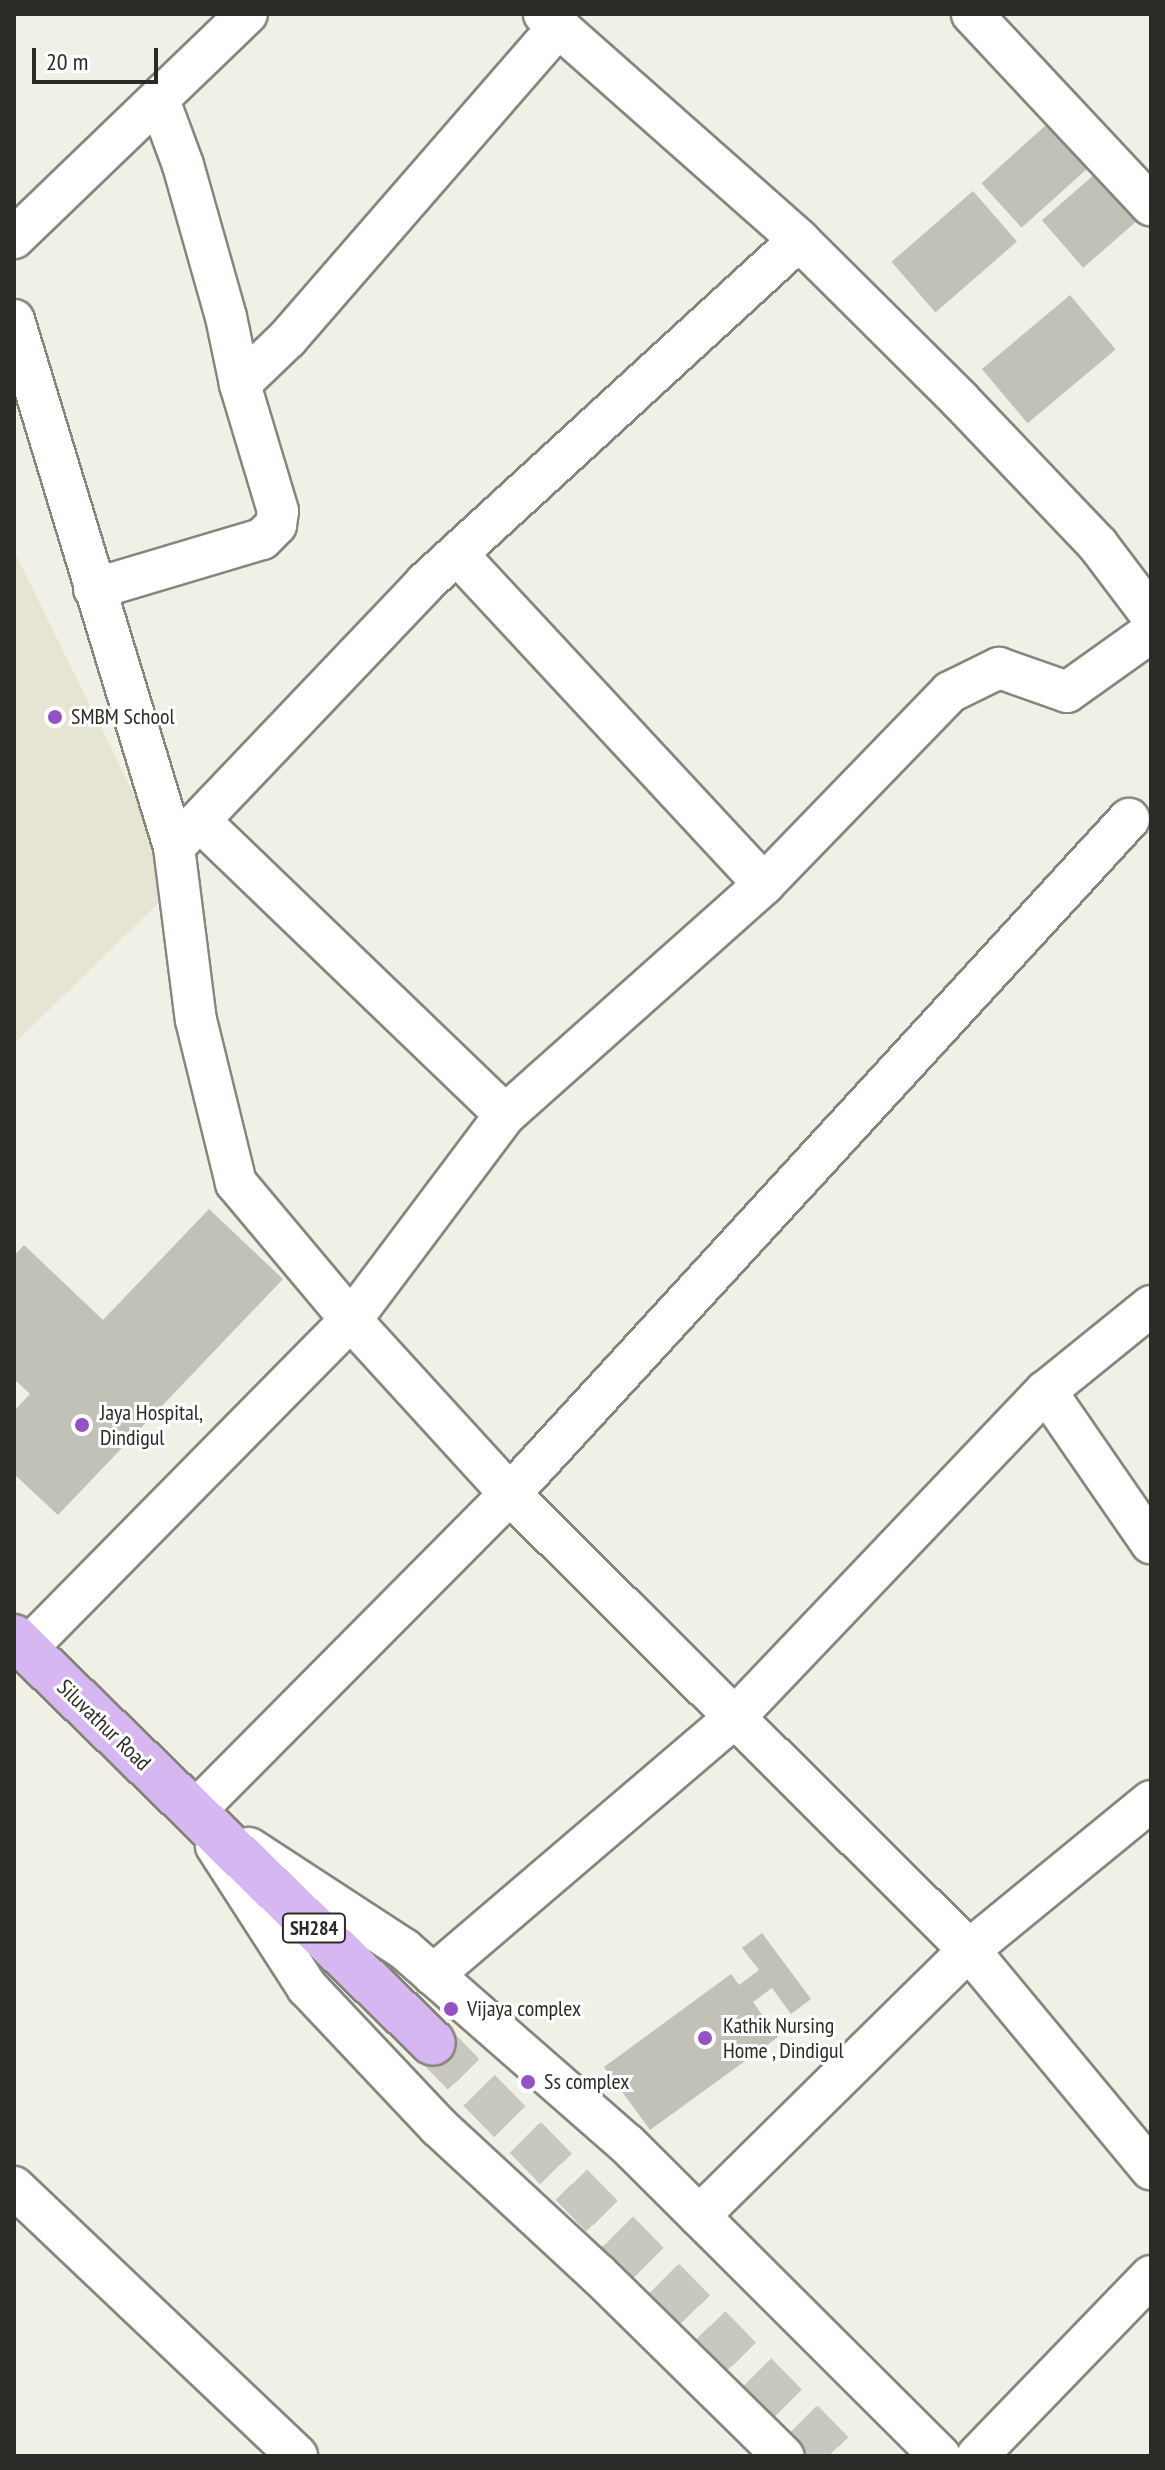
<!DOCTYPE html>
<style>
body{margin:0}
#map{position:relative;width:1165px;height:2470px;overflow:hidden;background:#f0f0e6;font-family:"PT Sans Narrow",sans-serif}
div>[style]{position:absolute}
[style*='--x']{left:calc(var(--x)*1px);top:calc(var(--y)*1px);width:calc(var(--w)*1px);rotate:calc(var(--a)*1deg)}
.built>*{inset:0;background:#e6e5d4}
.building>*{inset:0;background:#c2c1b8;transform-origin:0 0}
.primary-tunnel>*{height:44px;margin-top:-22px;transform-origin:0;background:repeating-linear-gradient(90deg,#c8c8c0 0 44px,transparent 0 66px)}
.roads{filter:drop-shadow(2px 0 #86867d) drop-shadow(-2px 0 #86867d) drop-shadow(0 2px #86867d) drop-shadow(0 -2px #86867d)}
.street>*{height:40px;margin:-20px;padding:0 20px;transform-origin:20px;border-radius:20px;background:#fff}
.primary>*{height:44px;margin:-22px;padding:0 22px;transform-origin:22px;border-radius:22px;background:#d7b7f2}
.dots>*{width:22px;height:22px;translate:-50% -50%;box-sizing:border-box;border:4px solid #fff;border-radius:50%}
span{translate:-50% -50%;white-space:nowrap;text-align:center;line-height:1.15;-webkit-text-stroke:6px #fff;paint-order:stroke}
.shield-label span{padding:2px 6px;background:#fff;border:2px solid;border-radius:6px;-webkit-text-stroke-width:0}
.shield-label{font-size:20px;color:#2a2a27;font-weight:700}
.poi-label{font-size:22px;color:#2a2a27}
.left{translate:0 -50%;text-align:left}
.street-label{font-size:22px;color:#2a2a27}
.frame{position:absolute;inset:0;border:16px solid #2a2a27;pointer-events:none}
.scale{position:absolute;left:32px;top:48px;width:126px;height:36px;box-sizing:border-box;border:4px solid #2a2a27;border-top:0;padding-left:10px;font-size:24px;line-height:28px;white-space:nowrap;color:#2a2a27;-webkit-text-stroke:6px #fff;paint-order:stroke}
</style>
<div id="map">
<div class="built">
<i style="clip-path:polygon(14px 551px,178px 884px,14px 1044px)"></i>
</div>
<div class="building">
<i style="left:1055px;top:117px;width:60px;height:99px;rotate:48deg"></i>
<i style="left:1103px;top:167px;width:63px;height:81px;rotate:49deg"></i>
<i style="left:973px;top:191px;width:67px;height:108px;rotate:49deg"></i>
<i style="left:1070px;top:295px;width:71px;height:115px;rotate:50deg"></i>
<i style="clip-path:polygon(209px 1209px,283px 1279px,58px 1515px,14px 1474px,14px 1411px,30px 1394px,14px 1379px,14px 1256px,24px 1245px,103px 1320px)"></i>
<i style="clip-path:polygon(762px 1933px,811px 1999px,791px 2014px,772px 1988px,753px 2002px,778px 2037px,650px 2130px,604px 2067px,731px 1974px,739px 1985px,759px 1970px,742px 1948px)"></i>
</div>
<div class="primary-tunnel">
<i style="--x:433;--y:2043;--w:577;--a:45.7"></i>
</div>
<div class="roads">
<div class="street">
<i style="--x:544;--y:14;--w:341;--a:41.5"></i>
<i style="--x:799;--y:240;--w:227;--a:44.8"></i>
<i style="--x:960;--y:400;--w:200;--a:46.4"></i>
<i style="--x:1098;--y:545;--w:88;--a:52.9"></i>
<i style="--x:972;--y:14;--w:262;--a:46.9"></i>
<i style="--x:14;--y:238;--w:323;--a:-43.9"></i>
<i style="--x:14;--y:320;--w:551;--a:73.11"></i>
<i style="--x:174;--y:847;--w:174;--a:82.8"></i>
<i style="--x:196;--y:1020;--w:168;--a:76.2"></i>
<i style="--x:236;--y:1183;--w:179;--a:50"></i>
<i style="--x:351;--y:1320;--w:236;--a:47.6"></i>
<i style="--x:510;--y:1494;--w:647;--a:44.81"></i>
<i style="--x:969;--y:1950;--w:285;--a:50.3"></i>
<i style="--x:240;--y:384;--w:65;--a:-43.8"></i>
<i style="--x:287;--y:339;--w:415;--a:-49"></i>
<i style="--x:458;--y:555;--w:449;--a:47.1"></i>
<i style="--x:94;--y:589;--w:175;--a:-16.6"></i>
<i style="--x:262;--y:539;--w:20;--a:-45"></i>
<i style="--x:276;--y:525;--w:14;--a:-82"></i>
<i style="--x:278;--y:511;--w:133;--a:-106.7"></i>
<i style="--x:240;--y:384;--w:68;--a:-101.8"></i>
<i style="--x:226;--y:317;--w:158;--a:-105.8"></i>
<i style="--x:183;--y:165;--w:69;--a:-110.3"></i>
<i style="--x:201;--y:822;--w:422;--a:43.9"></i>
<i style="--x:174;--y:847;--w:364;--a:-46.4"></i>
<i style="--x:425;--y:583;--w:507;--a:-42.52"></i>
<i style="--x:1046;--y:1391;--w:185;--a:55.4"></i>
<i style="--x:26;--y:1649;--w:462;--a:-45.4"></i>
<i style="--x:351;--y:1320;--w:256;--a:-53.1"></i>
<i style="--x:505;--y:1115;--w:347;--a:-41.7"></i>
<i style="--x:764;--y:884;--w:267;--a:-45.9"></i>
<i style="--x:950;--y:692;--w:55;--a:-26.1"></i>
<i style="--x:999;--y:668;--w:72;--a:19.4"></i>
<i style="--x:1067;--y:692;--w:103;--a:-35.5"></i>
<i style="--x:194;--y:1812;--w:448;--a:-45.2"></i>
<i style="--x:510;--y:1494;--w:916;--a:-47.48"></i>
<i style="--x:216;--y:1846;--w:168;--a:57.2"></i>
<i style="--x:307;--y:1987;--w:192;--a:46.7"></i>
<i style="--x:439;--y:2127;--w:217;--a:42.8"></i>
<i style="--x:598;--y:2274;--w:260;--a:44.5"></i>
<i style="--x:249;--y:1848;--w:185;--a:33.1"></i>
<i style="--x:404;--y:1949;--w:296;--a:41.2"></i>
<i style="--x:627;--y:2144;--w:442;--a:44.9"></i>
<i style="--x:433;--y:1975;--w:399;--a:-40.5"></i>
<i style="--x:736;--y:1716;--w:449;--a:-46.4"></i>
<i style="--x:1046;--y:1391;--w:135;--a:-39"></i>
<i style="--x:14;--y:2187;--w:390;--a:43.5"></i>
<i style="--x:699;--y:2216;--w:379;--a:-44.6"></i>
<i style="--x:969;--y:1950;--w:235;--a:-39.3"></i>
<i style="--x:977;--y:2456;--w:250;--a:-46"></i>
</div>
<div class="primary">
<i style="--x:14;--y:1637;--w:583;--a:44.1"></i>
</div>
</div>
<div class="dots">
<i style="left:55px;top:717px;background:#9452c6"></i>
<i style="left:82px;top:1425px;background:#9452c6"></i>
<i style="left:451px;top:2009px;background:#9452c6"></i>
<i style="left:705px;top:2038px;background:#9452c6"></i>
<i style="left:528px;top:2082px;background:#9452c6"></i>
</div>
<div class="shield-label">
<span style="left:314px;top:1928px">SH284</span>
</div>
<div class="poi-label">
<span class="left" style="left:71px;top:717px">SMBM School</span>
<span class="left" style="left:100px;top:1425px">Jaya Hospital,<br>Dindigul</span>
<span class="left" style="left:467px;top:2009px">Vijaya complex</span>
<span class="left" style="left:723px;top:2038px">Kathik Nursing<br>Home , Dindigul</span>
<span class="left" style="left:544px;top:2082px">Ss complex</span>
</div>
<div class="street-label">
<span style="left:104px;top:1725px;rotate:44deg">Siluvathur Road</span>
</div>
<div class="frame"></div>
<div class="scale">20 m</div>
</div>
